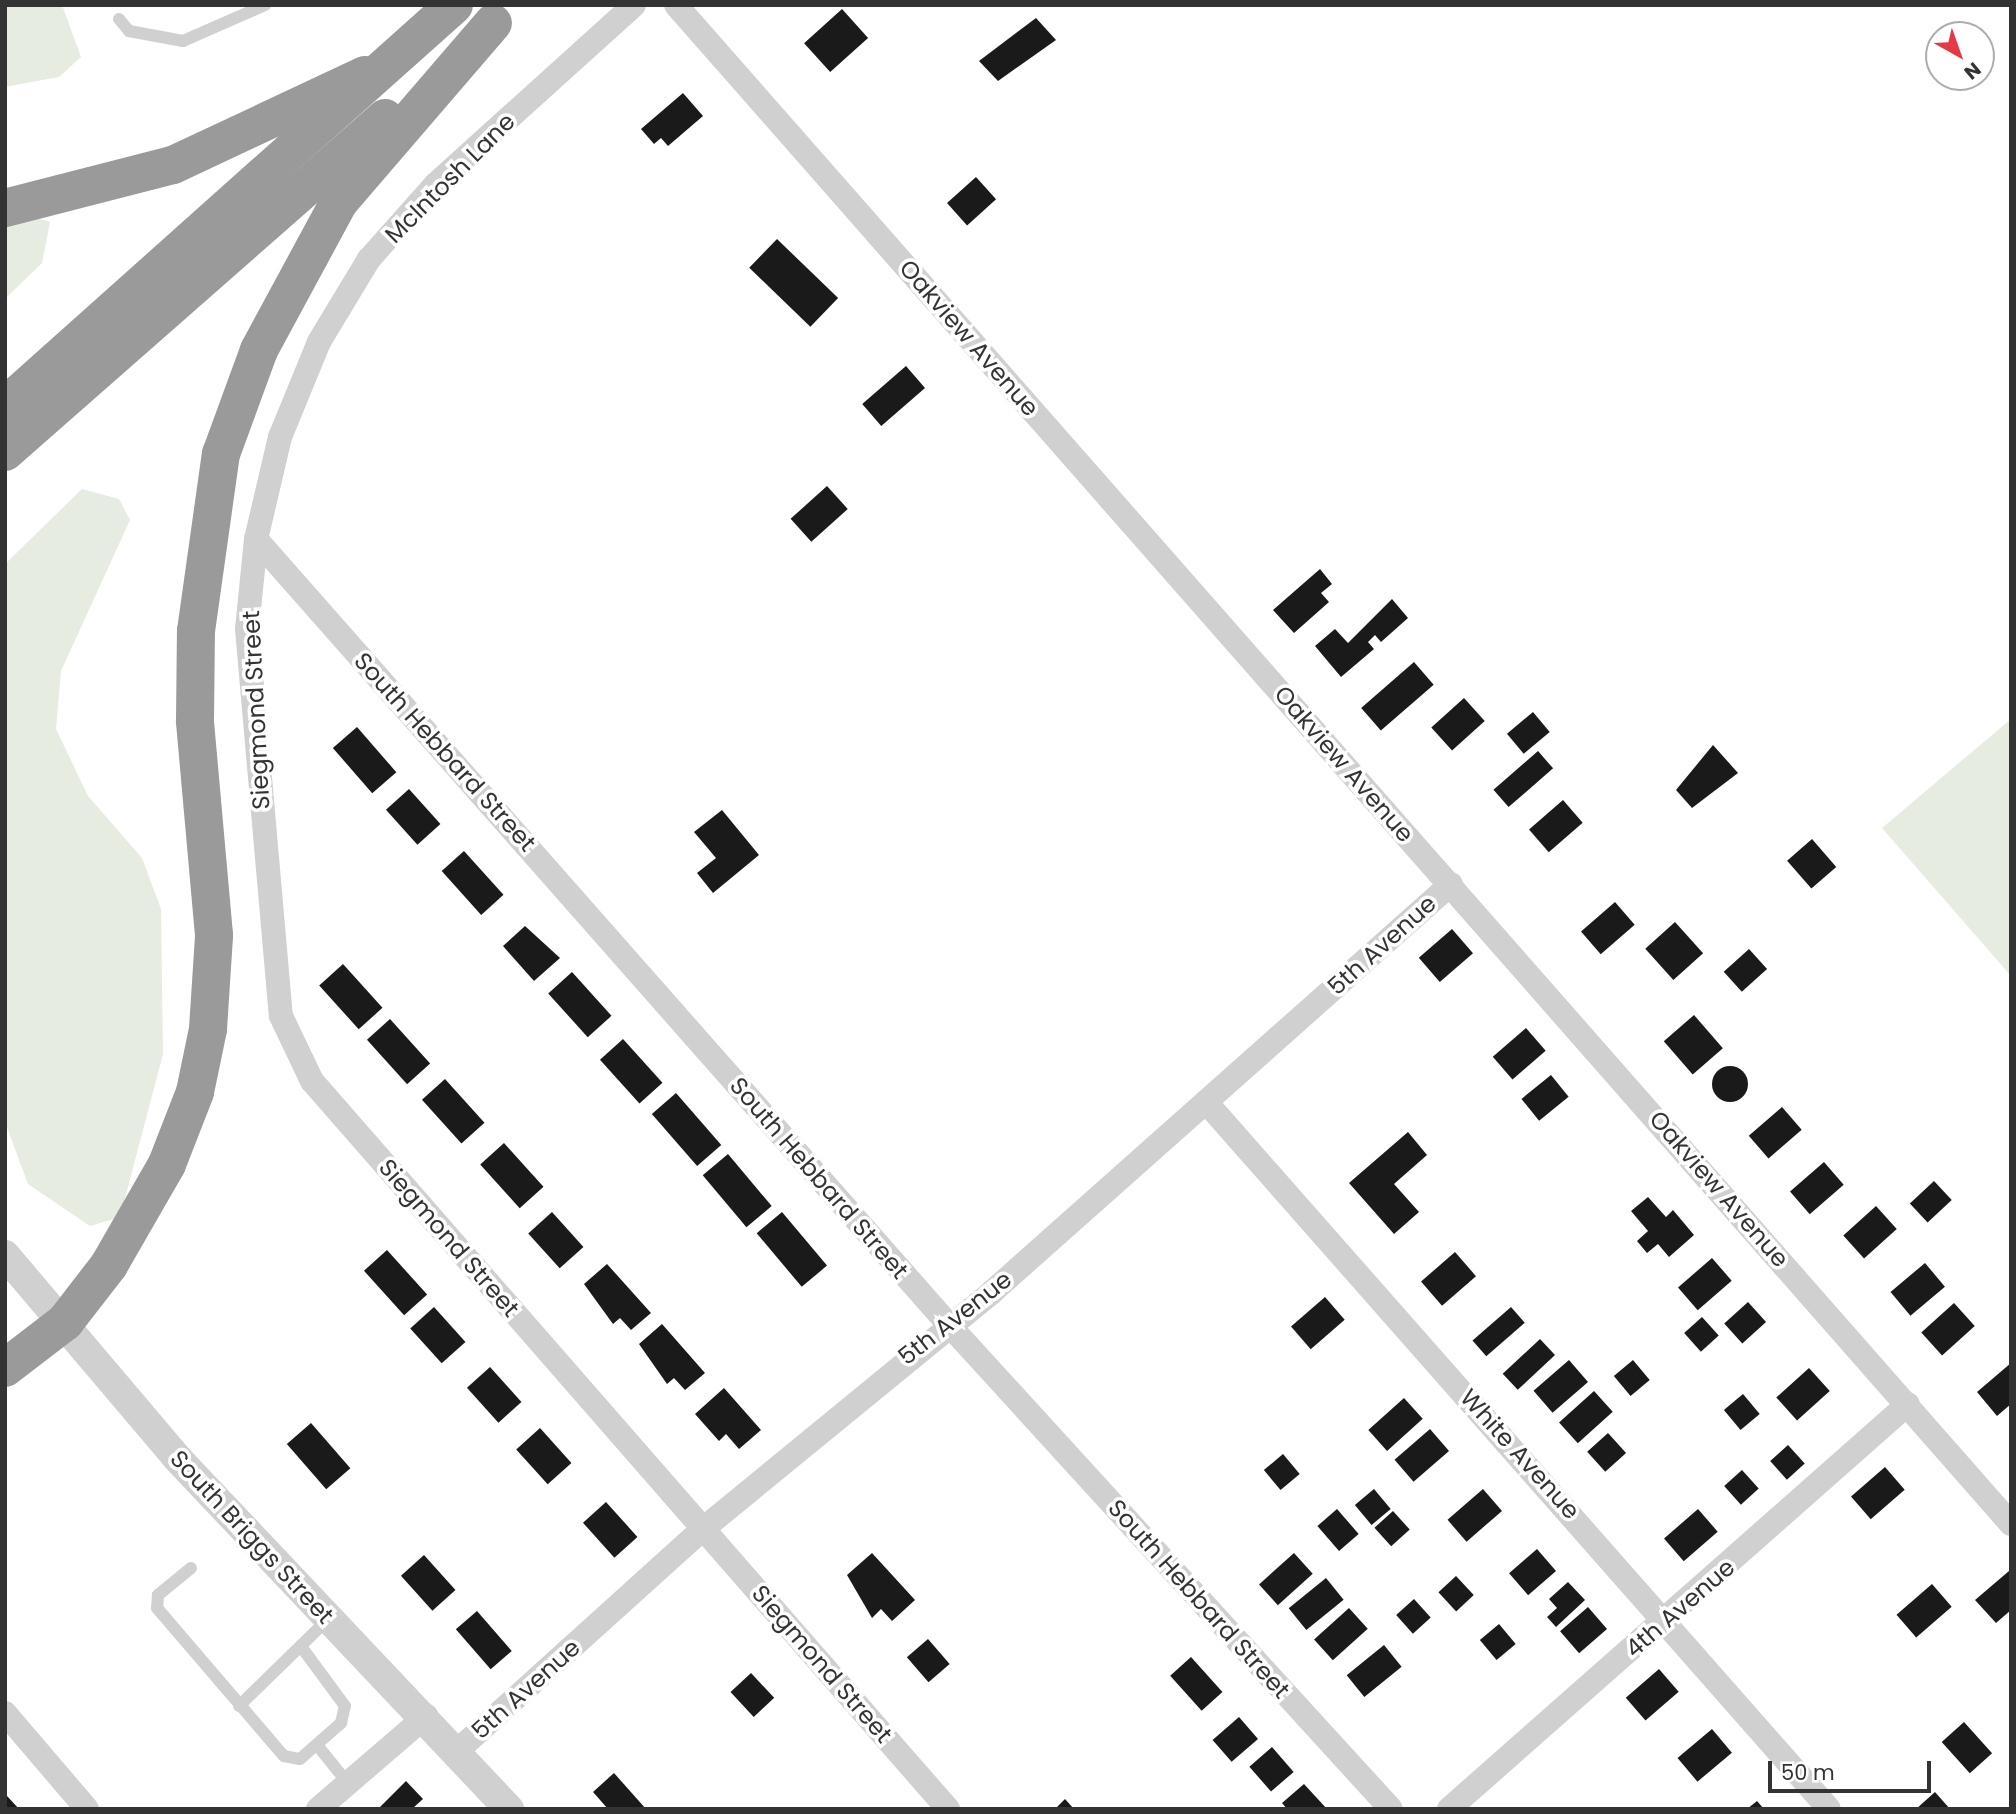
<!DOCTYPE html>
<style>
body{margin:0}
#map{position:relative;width:2016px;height:1814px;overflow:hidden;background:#fff;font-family:Poppins,sans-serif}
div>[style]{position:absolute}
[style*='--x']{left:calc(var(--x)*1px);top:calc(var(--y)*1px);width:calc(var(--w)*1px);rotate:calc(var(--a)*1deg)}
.green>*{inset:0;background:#e6ecdf}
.building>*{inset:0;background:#1a1a1a;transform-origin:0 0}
.round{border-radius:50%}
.service>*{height:12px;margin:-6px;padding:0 6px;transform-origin:6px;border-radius:6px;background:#d0d0d0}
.minor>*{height:24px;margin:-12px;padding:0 12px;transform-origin:12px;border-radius:12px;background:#d0d0d0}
.tertiary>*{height:30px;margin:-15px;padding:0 15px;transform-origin:15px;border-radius:15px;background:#d0d0d0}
.motorway>*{height:38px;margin:-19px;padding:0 19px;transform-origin:19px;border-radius:19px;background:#9a9a9a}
span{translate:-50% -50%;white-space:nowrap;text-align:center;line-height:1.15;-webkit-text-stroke:7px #fff;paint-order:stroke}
.street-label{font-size:24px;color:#333}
.frame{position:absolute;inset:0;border:7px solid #333;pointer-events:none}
.north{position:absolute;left:1925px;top:21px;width:70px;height:70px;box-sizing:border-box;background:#fff;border:2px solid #adadad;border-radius:50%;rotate:140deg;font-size:19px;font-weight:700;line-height:28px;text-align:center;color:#333}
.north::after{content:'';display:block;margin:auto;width:24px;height:32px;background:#e63946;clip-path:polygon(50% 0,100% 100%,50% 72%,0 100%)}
.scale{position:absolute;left:1768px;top:1761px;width:163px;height:32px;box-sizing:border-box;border:4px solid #333;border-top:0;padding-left:9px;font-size:21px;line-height:24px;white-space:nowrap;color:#333;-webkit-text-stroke:5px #fff;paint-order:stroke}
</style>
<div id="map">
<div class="green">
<i style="clip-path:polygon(5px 5px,62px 5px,81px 57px,59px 77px,5px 87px)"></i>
<i style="clip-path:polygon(5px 209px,50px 222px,42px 263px,5px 299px)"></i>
<i style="clip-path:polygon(82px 489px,119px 499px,130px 520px,61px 671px,56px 729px,88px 796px,142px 858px,161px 909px,163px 1054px,120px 1217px,90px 1226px,28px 1184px,5px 1122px,5px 564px)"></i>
<i style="clip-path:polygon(2011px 719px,2011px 976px,1882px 828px)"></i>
</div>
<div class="building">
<i style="left:842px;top:9px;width:39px;height:51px;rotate:48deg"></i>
<i style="clip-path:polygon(1036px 18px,1056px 40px,998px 81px,979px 61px)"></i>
<i style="clip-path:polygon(683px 93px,703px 116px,668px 146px,661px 138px,654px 144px,641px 129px)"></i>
<i style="left:976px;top:177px;width:30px;height:39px;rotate:48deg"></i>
<i style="left:777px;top:239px;width:85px;height:40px;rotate:44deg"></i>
<i style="left:906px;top:366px;width:29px;height:58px;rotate:49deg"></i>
<i style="left:827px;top:486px;width:31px;height:49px;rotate:48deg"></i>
<i style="clip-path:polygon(1320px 569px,1332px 584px,1321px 593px,1329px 602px,1294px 633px,1273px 610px)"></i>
<i style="clip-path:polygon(1392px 599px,1408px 618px,1381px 642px,1375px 635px,1368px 642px,1374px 649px,1341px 677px,1315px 646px,1335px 629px,1348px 643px)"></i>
<i style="left:1414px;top:662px;width:30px;height:70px;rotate:49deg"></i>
<i style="left:1464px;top:698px;width:31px;height:44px;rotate:48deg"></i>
<i style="left:1533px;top:712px;width:26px;height:34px;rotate:50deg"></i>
<i style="left:357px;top:727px;width:60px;height:32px;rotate:49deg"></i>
<i style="clip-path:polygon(1713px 745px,1738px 773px,1692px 808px,1676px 790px)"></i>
<i style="left:1538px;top:751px;width:23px;height:59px;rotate:49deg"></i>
<i style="left:409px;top:789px;width:47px;height:31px;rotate:48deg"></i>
<i style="left:1563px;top:800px;width:30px;height:45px;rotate:49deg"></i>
<i style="clip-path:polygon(722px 810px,759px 855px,713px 893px,697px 873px,716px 858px,694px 832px)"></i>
<i style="left:1812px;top:839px;width:37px;height:33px;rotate:49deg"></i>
<i style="left:464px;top:851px;width:59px;height:30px;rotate:48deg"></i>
<i style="left:1615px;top:902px;width:30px;height:45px;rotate:49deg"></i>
<i style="left:1675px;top:922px;width:42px;height:40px;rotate:48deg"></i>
<i style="clip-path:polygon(525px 926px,560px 958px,534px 981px,503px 946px)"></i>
<i style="left:1452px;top:929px;width:32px;height:44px;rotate:49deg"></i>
<i style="left:1749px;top:949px;width:27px;height:34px;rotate:48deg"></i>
<i style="left:343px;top:964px;width:59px;height:32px;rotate:48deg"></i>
<i style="left:572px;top:972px;width:59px;height:32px;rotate:48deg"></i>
<i style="left:1694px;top:1015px;width:44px;height:40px;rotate:49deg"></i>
<i style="left:390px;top:1019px;width:60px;height:31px;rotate:48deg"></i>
<i style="left:1526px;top:1028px;width:30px;height:44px;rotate:49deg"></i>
<i style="left:623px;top:1039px;width:59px;height:31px;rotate:48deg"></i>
<i class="round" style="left:1712px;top:1066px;width:36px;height:36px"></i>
<i style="left:1551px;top:1075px;width:28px;height:38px;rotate:51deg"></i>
<i style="left:445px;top:1079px;width:59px;height:31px;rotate:48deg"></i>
<i style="left:676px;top:1093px;width:69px;height:32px;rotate:49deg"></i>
<i style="left:1782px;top:1107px;width:30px;height:44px;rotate:49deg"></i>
<i style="clip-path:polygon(1408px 1132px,1427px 1155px,1394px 1184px,1419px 1212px,1394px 1234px,1349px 1183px)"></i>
<i style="left:504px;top:1143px;width:59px;height:32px;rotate:48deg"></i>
<i style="left:728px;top:1154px;width:68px;height:33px;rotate:50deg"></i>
<i style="left:1824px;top:1162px;width:30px;height:45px;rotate:49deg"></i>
<i style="left:1934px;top:1181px;width:26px;height:33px;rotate:47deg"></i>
<i style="clip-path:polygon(1648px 1197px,1666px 1217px,1673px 1210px,1694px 1235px,1669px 1257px,1658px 1244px,1647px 1253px,1637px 1241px,1648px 1231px,1631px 1211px)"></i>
<i style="left:1876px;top:1206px;width:31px;height:44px;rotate:48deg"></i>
<i style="left:552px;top:1212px;width:47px;height:32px;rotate:48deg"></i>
<i style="left:782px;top:1212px;width:70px;height:33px;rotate:50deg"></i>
<i style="left:387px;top:1250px;width:60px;height:31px;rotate:48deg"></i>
<i style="left:1455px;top:1252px;width:32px;height:45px;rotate:49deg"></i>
<i style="left:1712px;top:1258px;width:30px;height:45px;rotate:49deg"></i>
<i style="left:1925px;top:1263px;width:31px;height:45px;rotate:50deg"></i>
<i style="clip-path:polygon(607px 1264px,651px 1313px,631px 1330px,620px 1318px,613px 1324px,584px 1284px)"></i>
<i style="left:1325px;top:1297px;width:30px;height:45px;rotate:49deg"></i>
<i style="left:1748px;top:1302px;width:27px;height:32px;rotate:48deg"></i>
<i style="left:1954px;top:1303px;width:31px;height:44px;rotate:48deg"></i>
<i style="left:434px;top:1307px;width:47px;height:32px;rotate:48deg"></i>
<i style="left:1511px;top:1307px;width:21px;height:51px;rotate:49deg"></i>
<i style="left:1702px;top:1317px;width:25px;height:24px;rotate:48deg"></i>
<i style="clip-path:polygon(662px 1324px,705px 1373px,685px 1390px,674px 1378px,667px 1384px,639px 1344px)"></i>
<i style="left:1540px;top:1339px;width:22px;height:51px;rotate:47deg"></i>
<i style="left:1569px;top:1360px;width:29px;height:47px;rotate:49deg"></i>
<i style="left:1633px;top:1360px;width:26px;height:25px;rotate:50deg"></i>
<i style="clip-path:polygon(2011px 1363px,2011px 1404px,1997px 1416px,1977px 1392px)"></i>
<i style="left:490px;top:1367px;width:47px;height:31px;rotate:48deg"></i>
<i style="left:1809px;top:1368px;width:31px;height:44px;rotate:48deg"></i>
<i style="clip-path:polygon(724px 1388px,761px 1430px,739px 1449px,726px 1434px,719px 1441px,695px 1414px)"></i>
<i style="left:1594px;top:1391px;width:28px;height:47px;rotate:48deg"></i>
<i style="left:1743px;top:1394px;width:26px;height:25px;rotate:50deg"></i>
<i style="left:1404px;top:1398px;width:28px;height:48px;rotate:48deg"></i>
<i style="left:311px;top:1423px;width:60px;height:32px;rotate:49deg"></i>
<i style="left:540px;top:1428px;width:47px;height:32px;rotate:48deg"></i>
<i style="left:1430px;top:1429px;width:29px;height:47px;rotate:49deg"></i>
<i style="left:1608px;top:1433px;width:27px;height:28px;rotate:48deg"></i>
<i style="left:1788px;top:1445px;width:25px;height:24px;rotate:48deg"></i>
<i style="left:1283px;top:1454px;width:26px;height:25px;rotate:50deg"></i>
<i style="left:1885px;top:1467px;width:30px;height:45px;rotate:49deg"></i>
<i style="left:1742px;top:1470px;width:25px;height:24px;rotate:48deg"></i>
<i style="left:1374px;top:1489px;width:26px;height:25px;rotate:50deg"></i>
<i style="left:1483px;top:1489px;width:29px;height:47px;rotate:49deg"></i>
<i style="left:606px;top:1502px;width:47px;height:31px;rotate:48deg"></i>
<i style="left:1337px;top:1509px;width:33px;height:26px;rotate:49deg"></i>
<i style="left:1698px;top:1509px;width:30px;height:45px;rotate:49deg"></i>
<i style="left:1393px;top:1511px;width:25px;height:25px;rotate:48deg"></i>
<i style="left:1537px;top:1549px;width:29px;height:37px;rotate:49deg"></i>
<i style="clip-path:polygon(872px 1553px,915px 1600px,892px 1621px,881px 1609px,872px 1618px,847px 1575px)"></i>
<i style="left:1294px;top:1553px;width:28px;height:47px;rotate:48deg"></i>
<i style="left:424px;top:1555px;width:47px;height:31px;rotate:48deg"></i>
<i style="clip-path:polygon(2009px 1571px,2011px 1610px,1996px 1623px,1975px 1600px)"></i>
<i style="left:1456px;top:1576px;width:26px;height:24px;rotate:47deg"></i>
<i style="left:1326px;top:1578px;width:28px;height:48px;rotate:51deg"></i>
<i style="clip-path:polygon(1568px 1582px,1585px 1600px,1556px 1627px,1547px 1617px,1557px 1608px,1549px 1599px)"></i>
<i style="left:1932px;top:1584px;width:30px;height:47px;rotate:49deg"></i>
<i style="left:1414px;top:1599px;width:25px;height:24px;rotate:48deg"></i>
<i style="left:1588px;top:1607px;width:29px;height:37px;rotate:49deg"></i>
<i style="left:1349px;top:1608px;width:28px;height:47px;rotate:48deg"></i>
<i style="left:477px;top:1611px;width:53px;height:28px;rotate:49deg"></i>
<i style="left:1499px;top:1624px;width:26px;height:25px;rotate:50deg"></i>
<i style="left:928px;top:1639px;width:33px;height:28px;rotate:49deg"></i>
<i style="left:1384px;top:1645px;width:28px;height:48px;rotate:51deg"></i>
<i style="left:1191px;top:1657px;width:47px;height:28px;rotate:48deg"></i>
<i style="left:1659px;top:1669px;width:30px;height:44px;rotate:49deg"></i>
<i style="left:751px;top:1673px;width:34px;height:28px;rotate:47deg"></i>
<i style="left:1239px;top:1717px;width:29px;height:35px;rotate:49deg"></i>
<i style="left:1964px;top:1722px;width:42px;height:30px;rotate:48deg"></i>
<i style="left:1712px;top:1729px;width:31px;height:45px;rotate:50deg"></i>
<i style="left:1272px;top:1747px;width:33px;height:30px;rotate:49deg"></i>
<i style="clip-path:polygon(614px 1773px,646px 1809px,608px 1809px,593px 1792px)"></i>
<i style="clip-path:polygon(406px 1781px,423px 1799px,412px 1809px,378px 1809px)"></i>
<i style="clip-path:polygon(1304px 1784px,1327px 1809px,1287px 1809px,1282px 1803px)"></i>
<i style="clip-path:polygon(1935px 1792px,1950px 1809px,1916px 1809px)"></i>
<i style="clip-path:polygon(7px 1796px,19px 1809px,5px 1809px)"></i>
<i style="clip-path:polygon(1065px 1799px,1074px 1809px,1055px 1809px)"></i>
<i style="clip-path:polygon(1757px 1801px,1764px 1809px,1747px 1809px)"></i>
</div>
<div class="service">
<i style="--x:119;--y:19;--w:16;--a:50"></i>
<i style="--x:129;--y:31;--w:55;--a:10.5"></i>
<i style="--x:183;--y:41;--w:90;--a:-23.7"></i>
<i style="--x:191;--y:1568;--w:43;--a:140.7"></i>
<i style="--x:158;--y:1595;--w:13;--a:94"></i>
<i style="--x:157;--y:1608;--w:195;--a:49.4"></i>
<i style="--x:284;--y:1756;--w:16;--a:11"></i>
<i style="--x:300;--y:1759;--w:55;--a:-41.3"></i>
<i style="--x:341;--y:1723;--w:17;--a:-77"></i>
<i style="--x:345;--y:1706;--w:71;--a:-126.4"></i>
<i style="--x:239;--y:1706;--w:123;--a:-44.3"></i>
<i style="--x:317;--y:1745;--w:48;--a:51"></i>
</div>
<div class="minor">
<i style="--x:634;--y:5;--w:268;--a:137.9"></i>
<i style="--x:435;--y:185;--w:99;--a:131.7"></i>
<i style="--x:369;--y:259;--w:97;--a:121.1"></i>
<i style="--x:319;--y:342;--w:103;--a:112.3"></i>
<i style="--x:280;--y:437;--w:105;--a:103.2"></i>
<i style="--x:256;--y:539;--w:90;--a:95.7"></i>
<i style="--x:247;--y:629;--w:388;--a:85"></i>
<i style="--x:281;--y:1016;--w:72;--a:64.5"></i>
<i style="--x:312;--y:1081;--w:967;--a:48.86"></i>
<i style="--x:676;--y:5;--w:2022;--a:48.69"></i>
<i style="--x:256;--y:539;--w:1048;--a:48.6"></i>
<i style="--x:949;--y:1325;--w:655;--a:47.6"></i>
<i style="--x:1206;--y:1102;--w:942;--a:48.61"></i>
<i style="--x:5;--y:1713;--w:126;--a:49.5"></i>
<i style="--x:457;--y:1751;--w:333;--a:-42.1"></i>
<i style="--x:704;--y:1528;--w:372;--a:-39.3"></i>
<i style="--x:992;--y:1292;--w:614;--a:-41.63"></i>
<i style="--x:318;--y:1809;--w:143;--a:-40.7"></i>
<i style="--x:1449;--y:1809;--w:612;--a:-41.42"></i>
</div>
<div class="tertiary">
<i style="--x:5;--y:1255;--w:267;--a:49.7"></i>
<i style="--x:178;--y:1459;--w:482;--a:46.6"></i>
</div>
<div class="motorway">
<i style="--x:5;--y:208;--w:173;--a:-14.4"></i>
<i style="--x:173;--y:165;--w:212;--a:-25.1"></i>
<i style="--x:5;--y:406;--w:602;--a:-41.77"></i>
<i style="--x:5;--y:452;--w:506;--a:-41.31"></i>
<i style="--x:5;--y:1368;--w:76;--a:-37.5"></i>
<i style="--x:65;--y:1322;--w:72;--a:-52.3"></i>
<i style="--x:109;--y:1265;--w:116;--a:-60.1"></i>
<i style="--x:167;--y:1164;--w:77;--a:-68.7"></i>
<i style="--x:195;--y:1092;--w:64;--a:-78.3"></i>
<i style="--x:208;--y:1029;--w:94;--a:-86.3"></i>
<i style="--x:214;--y:935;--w:215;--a:-95.1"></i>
<i style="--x:195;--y:721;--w:90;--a:-89.4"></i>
<i style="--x:196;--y:631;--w:179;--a:-82"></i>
<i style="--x:221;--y:454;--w:111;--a:-69.9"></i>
<i style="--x:259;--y:350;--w:168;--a:-61.6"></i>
<i style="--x:339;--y:202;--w:236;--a:-49.3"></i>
</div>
<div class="street-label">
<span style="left:450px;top:178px;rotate:-45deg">McIntosh Lane</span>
<span style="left:969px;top:338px;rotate:49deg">Oakview Avenue</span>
<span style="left:256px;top:710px;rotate:-93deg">Siegmond Street</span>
<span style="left:445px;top:752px;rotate:48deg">South Hebbard Street</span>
<span style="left:1344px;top:764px;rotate:49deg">Oakview Avenue</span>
<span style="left:1382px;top:945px;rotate:-42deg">5th Avenue</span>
<span style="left:819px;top:1178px;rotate:49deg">South Hebbard Street</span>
<span style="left:1719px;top:1189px;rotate:49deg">Oakview Avenue</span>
<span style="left:449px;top:1238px;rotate:49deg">Siegmond Street</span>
<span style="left:955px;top:1318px;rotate:-38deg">5th Avenue</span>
<span style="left:1520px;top:1454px;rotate:48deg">White Avenue</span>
<span style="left:252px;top:1537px;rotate:47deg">South Briggs Street</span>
<span style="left:1199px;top:1599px;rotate:48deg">South Hebbard Street</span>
<span style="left:1680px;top:1608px;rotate:-41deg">4th Avenue</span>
<span style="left:822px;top:1664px;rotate:49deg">Siegmond Street</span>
<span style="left:526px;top:1689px;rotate:-42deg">5th Avenue</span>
</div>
<div class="frame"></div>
<div class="north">N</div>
<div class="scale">50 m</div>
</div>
